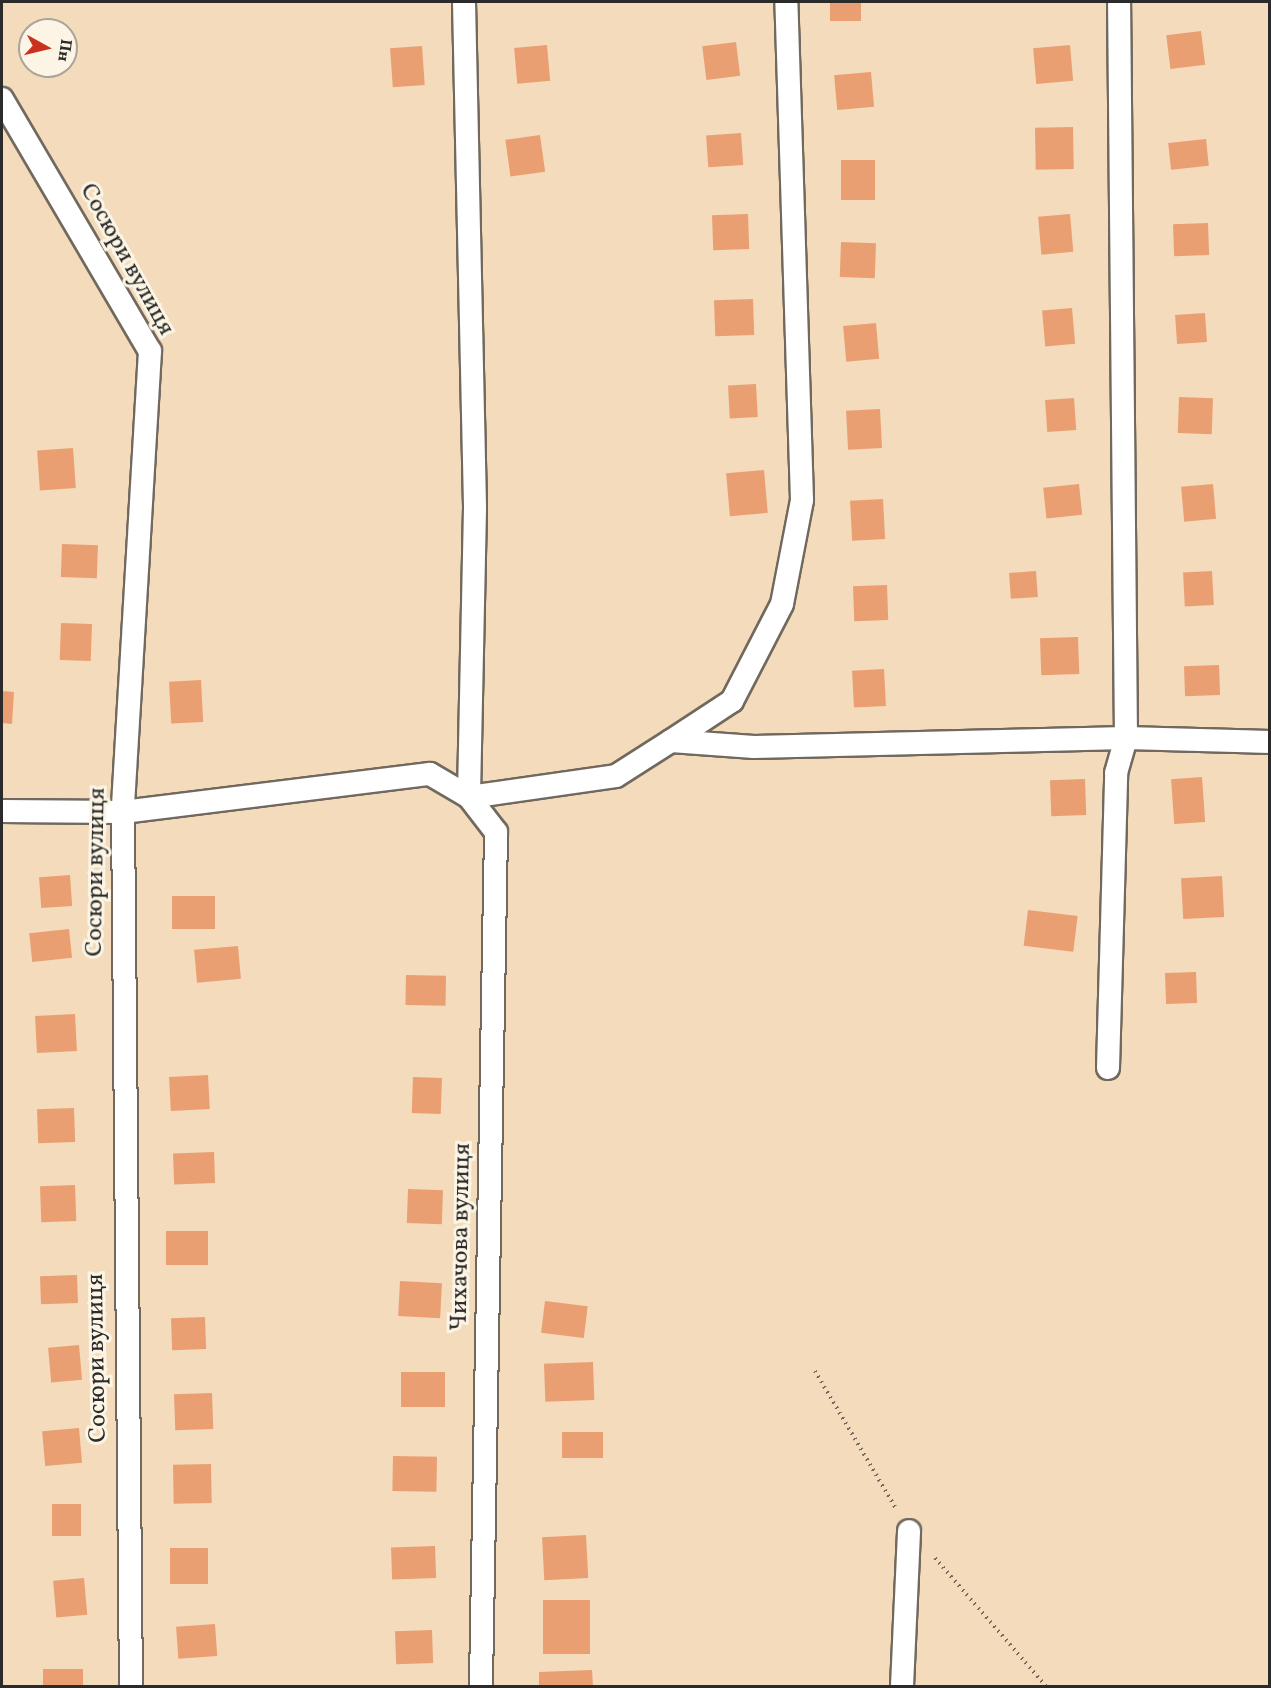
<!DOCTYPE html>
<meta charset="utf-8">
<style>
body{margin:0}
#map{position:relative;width:1271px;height:1688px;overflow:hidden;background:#f3dbbc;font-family:Vollkorn,serif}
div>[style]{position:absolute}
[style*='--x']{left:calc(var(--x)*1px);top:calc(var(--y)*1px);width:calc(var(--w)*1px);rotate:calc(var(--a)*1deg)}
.building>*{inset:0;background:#ea9f73;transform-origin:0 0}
.path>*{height:4px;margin-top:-2px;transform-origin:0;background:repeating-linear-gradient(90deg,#71695e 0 1.5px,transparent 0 6px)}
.roads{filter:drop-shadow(2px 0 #71695e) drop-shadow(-2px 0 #71695e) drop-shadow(0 2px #71695e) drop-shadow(0 -2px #71695e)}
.minor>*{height:22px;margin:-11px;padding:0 11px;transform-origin:11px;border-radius:11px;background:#fff}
span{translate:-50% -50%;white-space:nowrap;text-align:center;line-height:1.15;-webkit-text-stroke:6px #fcf5e5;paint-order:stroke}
.street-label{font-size:24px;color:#2b2b2b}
.frame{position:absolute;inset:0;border:3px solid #2b2b2b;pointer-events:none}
.north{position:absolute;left:18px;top:18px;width:60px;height:60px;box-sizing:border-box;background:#fcf5e5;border:2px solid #a8a49b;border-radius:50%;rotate:98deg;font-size:16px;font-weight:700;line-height:24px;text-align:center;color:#2b2b2b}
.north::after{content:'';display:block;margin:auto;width:21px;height:27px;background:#c8321e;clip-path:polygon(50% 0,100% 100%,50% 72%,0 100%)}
</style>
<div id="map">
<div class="building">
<i style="left:830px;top:2px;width:31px;height:19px"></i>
<i style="left:1201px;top:31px;width:34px;height:35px;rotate:83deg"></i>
<i style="left:736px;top:42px;width:34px;height:34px;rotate:83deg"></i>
<i style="left:547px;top:45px;width:36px;height:33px;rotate:85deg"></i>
<i style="left:1070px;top:45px;width:36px;height:37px;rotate:85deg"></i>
<i style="left:422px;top:46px;width:39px;height:32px;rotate:86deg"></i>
<i style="left:871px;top:72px;width:35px;height:37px;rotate:85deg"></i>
<i style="left:1073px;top:127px;width:42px;height:38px;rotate:89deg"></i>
<i style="left:741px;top:133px;width:32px;height:35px;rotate:86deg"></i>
<i style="left:540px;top:135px;width:37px;height:35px;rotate:82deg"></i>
<i style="left:1206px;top:139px;width:27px;height:38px;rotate:84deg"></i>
<i style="left:841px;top:160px;width:34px;height:40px"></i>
<i style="left:748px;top:214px;width:35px;height:36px;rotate:88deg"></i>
<i style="left:1070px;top:214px;width:38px;height:32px;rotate:85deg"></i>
<i style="left:1208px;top:223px;width:32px;height:35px;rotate:88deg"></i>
<i style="left:841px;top:242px;width:35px;height:35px;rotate:2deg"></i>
<i style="left:753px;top:299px;width:36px;height:39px;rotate:88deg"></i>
<i style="left:1072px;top:308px;width:36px;height:30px;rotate:85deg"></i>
<i style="left:1205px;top:313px;width:29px;height:30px;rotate:86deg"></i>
<i style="left:876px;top:323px;width:36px;height:33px;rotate:85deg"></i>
<i style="left:756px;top:384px;width:33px;height:28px;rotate:87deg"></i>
<i style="left:1179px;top:397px;width:34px;height:36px;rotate:2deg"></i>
<i style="left:1074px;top:398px;width:32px;height:29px;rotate:86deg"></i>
<i style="left:880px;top:409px;width:39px;height:34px;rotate:87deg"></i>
<i style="left:73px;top:448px;width:40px;height:36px;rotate:86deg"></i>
<i style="left:764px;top:470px;width:43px;height:38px;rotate:85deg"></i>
<i style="left:1079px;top:484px;width:31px;height:36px;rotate:84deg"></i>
<i style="left:1213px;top:484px;width:35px;height:32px;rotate:85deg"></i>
<i style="left:883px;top:499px;width:40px;height:33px;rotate:87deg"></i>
<i style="left:62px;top:544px;width:36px;height:33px;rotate:2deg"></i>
<i style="left:1036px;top:571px;width:26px;height:27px;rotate:86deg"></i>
<i style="left:1212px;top:571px;width:34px;height:29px;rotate:87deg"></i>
<i style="left:887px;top:585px;width:35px;height:34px;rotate:88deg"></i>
<i style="left:61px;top:623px;width:31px;height:37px;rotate:2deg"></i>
<i style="left:1078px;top:637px;width:37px;height:38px;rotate:88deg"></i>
<i style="left:1219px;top:665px;width:30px;height:35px;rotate:88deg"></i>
<i style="left:884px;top:669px;width:37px;height:32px;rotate:87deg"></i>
<i style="left:201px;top:680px;width:42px;height:32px;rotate:87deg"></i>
<i style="clip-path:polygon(2px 691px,14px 692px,12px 724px,2px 723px)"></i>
<i style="left:1202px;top:777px;width:45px;height:31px;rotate:86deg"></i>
<i style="left:1085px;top:779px;width:36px;height:35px;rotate:88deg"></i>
<i style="left:70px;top:875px;width:31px;height:31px;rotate:86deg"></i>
<i style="left:1222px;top:876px;width:41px;height:41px;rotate:87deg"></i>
<i style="left:172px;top:896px;width:43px;height:33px"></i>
<i style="left:1028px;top:910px;width:50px;height:36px;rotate:7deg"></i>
<i style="left:69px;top:929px;width:29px;height:40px;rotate:84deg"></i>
<i style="left:238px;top:946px;width:33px;height:44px;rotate:85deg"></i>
<i style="left:1196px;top:972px;width:31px;height:31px;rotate:88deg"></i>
<i style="left:406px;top:975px;width:40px;height:30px;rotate:1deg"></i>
<i style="left:75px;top:1014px;width:37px;height:40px;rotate:87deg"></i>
<i style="left:208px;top:1075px;width:34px;height:39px;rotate:87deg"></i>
<i style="left:413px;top:1077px;width:29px;height:36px;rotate:2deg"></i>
<i style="left:74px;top:1108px;width:34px;height:37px;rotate:88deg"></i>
<i style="left:214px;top:1152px;width:31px;height:41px;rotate:88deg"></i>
<i style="left:75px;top:1185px;width:36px;height:35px;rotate:88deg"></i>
<i style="left:408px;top:1189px;width:35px;height:34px;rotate:2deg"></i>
<i style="left:166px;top:1231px;width:42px;height:34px"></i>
<i style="left:77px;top:1275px;width:28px;height:37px;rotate:88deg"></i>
<i style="left:400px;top:1281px;width:42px;height:35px;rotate:3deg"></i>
<i style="left:545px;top:1301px;width:43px;height:32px;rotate:7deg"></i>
<i style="left:205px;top:1317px;width:32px;height:34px;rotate:88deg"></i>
<i style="left:79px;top:1345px;width:35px;height:31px;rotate:85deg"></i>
<i style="left:593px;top:1362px;width:38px;height:49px;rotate:88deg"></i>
<i style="left:401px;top:1372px;width:44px;height:35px"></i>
<i style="left:212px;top:1393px;width:36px;height:38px;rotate:88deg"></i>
<i style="left:79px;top:1428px;width:35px;height:37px;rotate:85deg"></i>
<i style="left:562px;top:1432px;width:41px;height:26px"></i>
<i style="left:393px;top:1456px;width:44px;height:35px;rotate:1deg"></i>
<i style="left:211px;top:1464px;width:39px;height:38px;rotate:89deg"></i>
<i style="left:52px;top:1504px;width:29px;height:32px"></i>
<i style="left:586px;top:1535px;width:43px;height:44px;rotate:87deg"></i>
<i style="left:435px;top:1546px;width:32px;height:44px;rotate:88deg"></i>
<i style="left:208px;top:1548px;width:36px;height:38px;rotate:90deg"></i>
<i style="left:84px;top:1578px;width:37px;height:31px;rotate:85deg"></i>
<i style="left:590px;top:1600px;width:54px;height:47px;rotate:90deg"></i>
<i style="left:215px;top:1624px;width:32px;height:39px;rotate:86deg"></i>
<i style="left:432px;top:1630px;width:33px;height:37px;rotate:88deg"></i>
<i style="left:83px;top:1669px;width:17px;height:40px;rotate:90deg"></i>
<i style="clip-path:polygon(592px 1670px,593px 1686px,539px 1686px,539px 1672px)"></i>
</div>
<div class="path">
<i style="--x:815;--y:1371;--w:161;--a:59.5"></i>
<i style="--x:935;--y:1558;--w:169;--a:49.1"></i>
</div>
<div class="roads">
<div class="minor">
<i style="--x:464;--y:2;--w:506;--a:88.75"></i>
<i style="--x:475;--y:508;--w:289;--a:91.2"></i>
<i style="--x:469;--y:797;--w:44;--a:52.4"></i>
<i style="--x:496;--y:832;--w:854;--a:91.01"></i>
<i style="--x:2;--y:99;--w:292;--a:59.6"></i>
<i style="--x:150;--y:351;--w:462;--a:93.4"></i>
<i style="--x:123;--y:812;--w:874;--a:89.48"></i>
<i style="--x:671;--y:741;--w:73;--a:-33.3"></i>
<i style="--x:732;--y:701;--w:109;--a:-62.7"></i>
<i style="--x:782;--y:604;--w:106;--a:-79.1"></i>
<i style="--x:802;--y:500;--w:498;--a:-91.8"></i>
<i style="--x:2;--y:811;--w:121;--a:0.5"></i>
<i style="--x:123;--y:812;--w:309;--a:-7.1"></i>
<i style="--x:430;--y:774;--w:45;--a:30.5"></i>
<i style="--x:469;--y:797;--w:148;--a:-8.1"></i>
<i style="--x:616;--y:776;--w:65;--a:-32.5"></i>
<i style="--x:671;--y:741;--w:83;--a:4.1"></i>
<i style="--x:754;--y:747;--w:372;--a:-1.4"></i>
<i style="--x:1126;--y:738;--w:144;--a:1.6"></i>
<i style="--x:1108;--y:1068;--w:295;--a:-88.4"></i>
<i style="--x:1116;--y:773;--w:36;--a:-74"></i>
<i style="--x:1126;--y:738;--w:736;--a:-90.54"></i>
<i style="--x:902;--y:1686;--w:155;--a:-87.4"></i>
</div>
</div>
<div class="street-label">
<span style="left:126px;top:260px;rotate:61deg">Сосюри вулиця</span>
<span style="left:97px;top:872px;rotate:-89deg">Сосюри вулиця</span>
<span style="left:462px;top:1237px;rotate:-89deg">Чихачова вулиця</span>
<span style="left:98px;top:1358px;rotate:-91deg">Сосюри вулиця</span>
</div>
<div class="frame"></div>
<div class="north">Пн</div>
</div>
